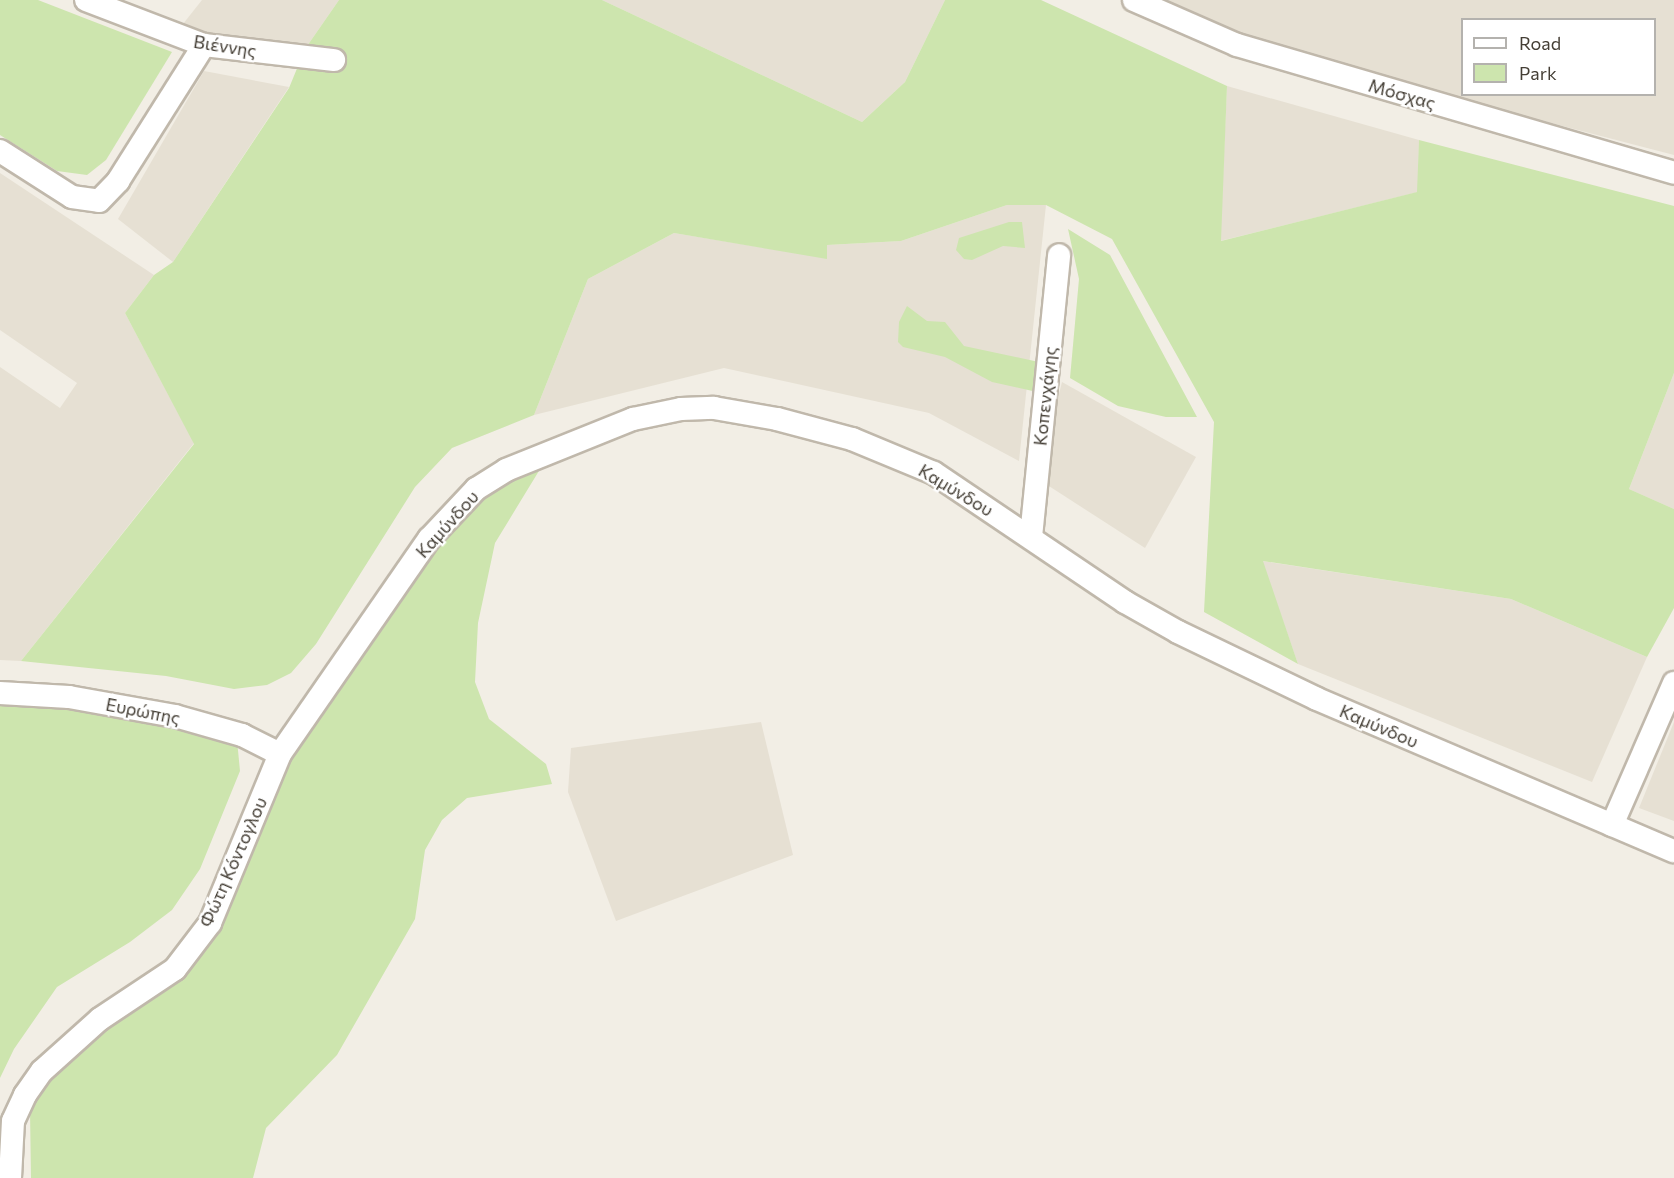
<!DOCTYPE html>
<meta charset="utf-8">
<style>
body{margin:0}
#map{position:relative;width:1674px;height:1178px;overflow:hidden;background:#f2eee5;font-family:Commissioner,sans-serif}
div>[style]{position:absolute}
[style*='--x']{left:calc(var(--x)*1px);top:calc(var(--y)*1px);width:calc(var(--w)*1px);rotate:calc(var(--a)*1deg)}
.residential>*{inset:0;background:#e6e0d3}
.green>*{inset:0;background:#cde5ae}
.roads{filter:drop-shadow(2px 0 #c0b8ab) drop-shadow(-2px 0 #c0b8ab) drop-shadow(0 2px #c0b8ab) drop-shadow(0 -2px #c0b8ab)}
.street>*{height:22px;margin:-11px;padding:0 11px;transform-origin:11px;border-radius:11px;background:#fff}
span{translate:-50% -50%;white-space:nowrap;text-align:center;line-height:1.15;-webkit-text-stroke:4.5px #fff;paint-order:stroke}
.street-label{font-size:18px;color:#443e35}
.legend{position:absolute;left:1461px;top:18px;width:195px;height:78px;box-sizing:border-box;background:#fff;border:2px solid #b4b2ae;margin:0;padding:8px 10px;list-style:none;font-size:18px;color:#443e35}
.legend li{display:flex;align-items:center;gap:12px;height:30px}
.legend b{width:30px;border:2px solid #b4b2ae}
</style>
<div id="map">
<div class="residential">
<i style="clip-path:polygon(202px 0,339px 0,305px 49px,179px 29px)"></i>
<i style="clip-path:polygon(602px 0,945px 0,905px 82px,862px 122px)"></i>
<i style="clip-path:polygon(evenodd,1154px 0,1674px 0,1674px 155px,1248px 44px,1154px 0,1462px 20px,1654px 20px,1654px 94px,1462px 94px,1462px 20px)"></i>
<i style="clip-path:polygon(204px 71px,289px 87px,173px 262px,118px 219px)"></i>
<i style="clip-path:polygon(1227px 86px,1419px 140px,1418px 192px,1220px 241px)"></i>
<i style="clip-path:polygon(0 173px,154px 275px,125px 313px,194px 443px,21px 661px,0 660px,0 367px,60px 408px,77px 383px,0 330px)"></i>
<i style="clip-path:polygon(1007px 205px,1046px 205px,1019px 461px,929px 413px,724px 368px,534px 415px,588px 279px,674px 233px,827px 258px,827px 245px,901px 241px)"></i>
<i style="clip-path:polygon(1674px 373px,1674px 509px,1629px 489px)"></i>
<i style="clip-path:polygon(1062px 382px,1196px 457px,1145px 548px,1038px 479px)"></i>
<i style="clip-path:polygon(1262px 561px,1511px 599px,1647px 657px,1592px 782px,1298px 664px)"></i>
<i style="clip-path:polygon(761px 722px,793px 855px,616px 921px,568px 792px,571px 748px)"></i>
<i style="clip-path:polygon(1674px 722px,1674px 821px,1639px 808px)"></i>
</div>
<div class="green">
<i style="clip-path:polygon(0 0,38px 0,172px 52px,106px 160px,87px 175px,57px 171px,0 135px)"></i>
<i style="clip-path:polygon(339px 0,602px 0,862px 122px,905px 82px,945px 0,1041px 0,1227px 86px,1221px 241px,1417px 192px,1419px 140px,1674px 206px,1674px 373px,1629px 489px,1674px 509px,1674px 608px,1647px 657px,1511px 599px,1263px 561px,1298px 664px,1204px 612px,1214px 422px,1112px 239px,1046px 205px,1007px 205px,901px 241px,827px 245px,827px 259px,674px 233px,588px 279px,534px 415px,452px 448px,415px 487px,316px 644px,291px 673px,267px 685px,234px 689px,166px 676px,21px 661px,194px 444px,125px 313px,154px 275px,173px 262px,289px 88px,305px 49px)"></i>
<i style="clip-path:polygon(1009px 222px,1022px 222px,1025px 248px,1003px 246px,972px 260px,964px 259px,956px 250px,959px 238px)"></i>
<i style="clip-path:polygon(1068px 229px,1110px 255px,1197px 417px,1166px 417px,1118px 406px,1070px 378px,1079px 279px)"></i>
<i style="clip-path:polygon(907px 306px,927px 321px,945px 322px,964px 346px,1039px 362px,1037px 392px,992px 382px,945px 357px,903px 347px,898px 342px,899px 322px)"></i>
<i style="clip-path:polygon(548px 439px,545px 461px,495px 543px,478px 623px,475px 682px,489px 719px,546px 764px,552px 784px,467px 798px,442px 820px,425px 850px,415px 919px,337px 1055px,266px 1128px,253px 1178px,31px 1178px,30px 1111px,50px 1061px,194px 955px,315px 704px,479px 479px)"></i>
<i style="clip-path:polygon(0 691px,159px 701px,224px 720px,237px 740px,240px 771px,200px 869px,172px 910px,130px 942px,57px 987px,14px 1049px,0 1078px)"></i>
</div>
<div class="roads">
<div class="street">
<i style="--x:86;--y:0;--w:126;--a:20.9"></i>
<i style="--x:204;--y:45;--w:131;--a:6.6"></i>
<i style="--x:1134;--y:0;--w:112;--a:23.6"></i>
<i style="--x:1237;--y:45;--w:455;--a:16.3"></i>
<i style="--x:0;--y:151;--w:85;--a:32.6"></i>
<i style="--x:72;--y:197;--w:27;--a:8"></i>
<i style="--x:99;--y:201;--w:28;--a:-46"></i>
<i style="--x:118;--y:181;--w:161;--a:-57.7"></i>
<i style="--x:1031;--y:537;--w:283;--a:-84.3"></i>
<i style="--x:0;--y:693;--w:69;--a:3.3"></i>
<i style="--x:69;--y:697;--w:108;--a:10.2"></i>
<i style="--x:175;--y:716;--w:70;--a:15.8"></i>
<i style="--x:242;--y:735;--w:42;--a:26.6"></i>
<i style="--x:1612;--y:825;--w:155;--a:-66.4"></i>
<i style="--x:10;--y:1178;--w:57;--a:-87"></i>
<i style="--x:13;--y:1121;--w:29;--a:-65"></i>
<i style="--x:25;--y:1095;--w:29;--a:-55"></i>
<i style="--x:42;--y:1071;--w:78;--a:-41.9"></i>
<i style="--x:100;--y:1019;--w:90;--a:-33.7"></i>
<i style="--x:175;--y:969;--w:58;--a:-52.7"></i>
<i style="--x:210;--y:923;--w:183;--a:-67.5"></i>
<i style="--x:280;--y:754;--w:262;--a:-55.3"></i>
<i style="--x:429;--y:539;--w:69;--a:-46.8"></i>
<i style="--x:476;--y:489;--w:36;--a:-32"></i>
<i style="--x:506;--y:470;--w:137;--a:-21.9"></i>
<i style="--x:633;--y:419;--w:49;--a:-11.8"></i>
<i style="--x:681;--y:409;--w:33;--a:-2"></i>
<i style="--x:714;--y:408;--w:64;--a:9.9"></i>
<i style="--x:777;--y:419;--w:78;--a:14.9"></i>
<i style="--x:852;--y:439;--w:89;--a:22.5"></i>
<i style="--x:934;--y:473;--w:230;--a:34"></i>
<i style="--x:1125;--y:602;--w:61;--a:29.5"></i>
<i style="--x:1178;--y:632;--w:154;--a:25.7"></i>
<i style="--x:1317;--y:699;--w:388;--a:23.1"></i>
</div>
</div>
<div class="street-label">
<span style="left:225px;top:46px;rotate:9deg">Βιέννης</span>
<span style="left:1402px;top:94px;rotate:16deg">Μόσχας</span>
<span style="left:1045px;top:396px;rotate:-84deg">Κοπενχάγης</span>
<span style="left:956px;top:490px;rotate:31deg">Καμύνδου</span>
<span style="left:447px;top:524px;rotate:-48deg">Καμύνδου</span>
<span style="left:143px;top:711px;rotate:11deg">Ευρώπης</span>
<span style="left:1379px;top:726px;rotate:23deg">Καμύνδου</span>
<span style="left:233px;top:862px;rotate:-66deg">Φώτη Κόντογλου</span>
</div>
<ul class="legend">
<li><b style="height:8px;background:#fff"></b>Road</li>
<li><b style="height:16px;background:#cde5ae"></b>Park</li>
</ul>
</div>
